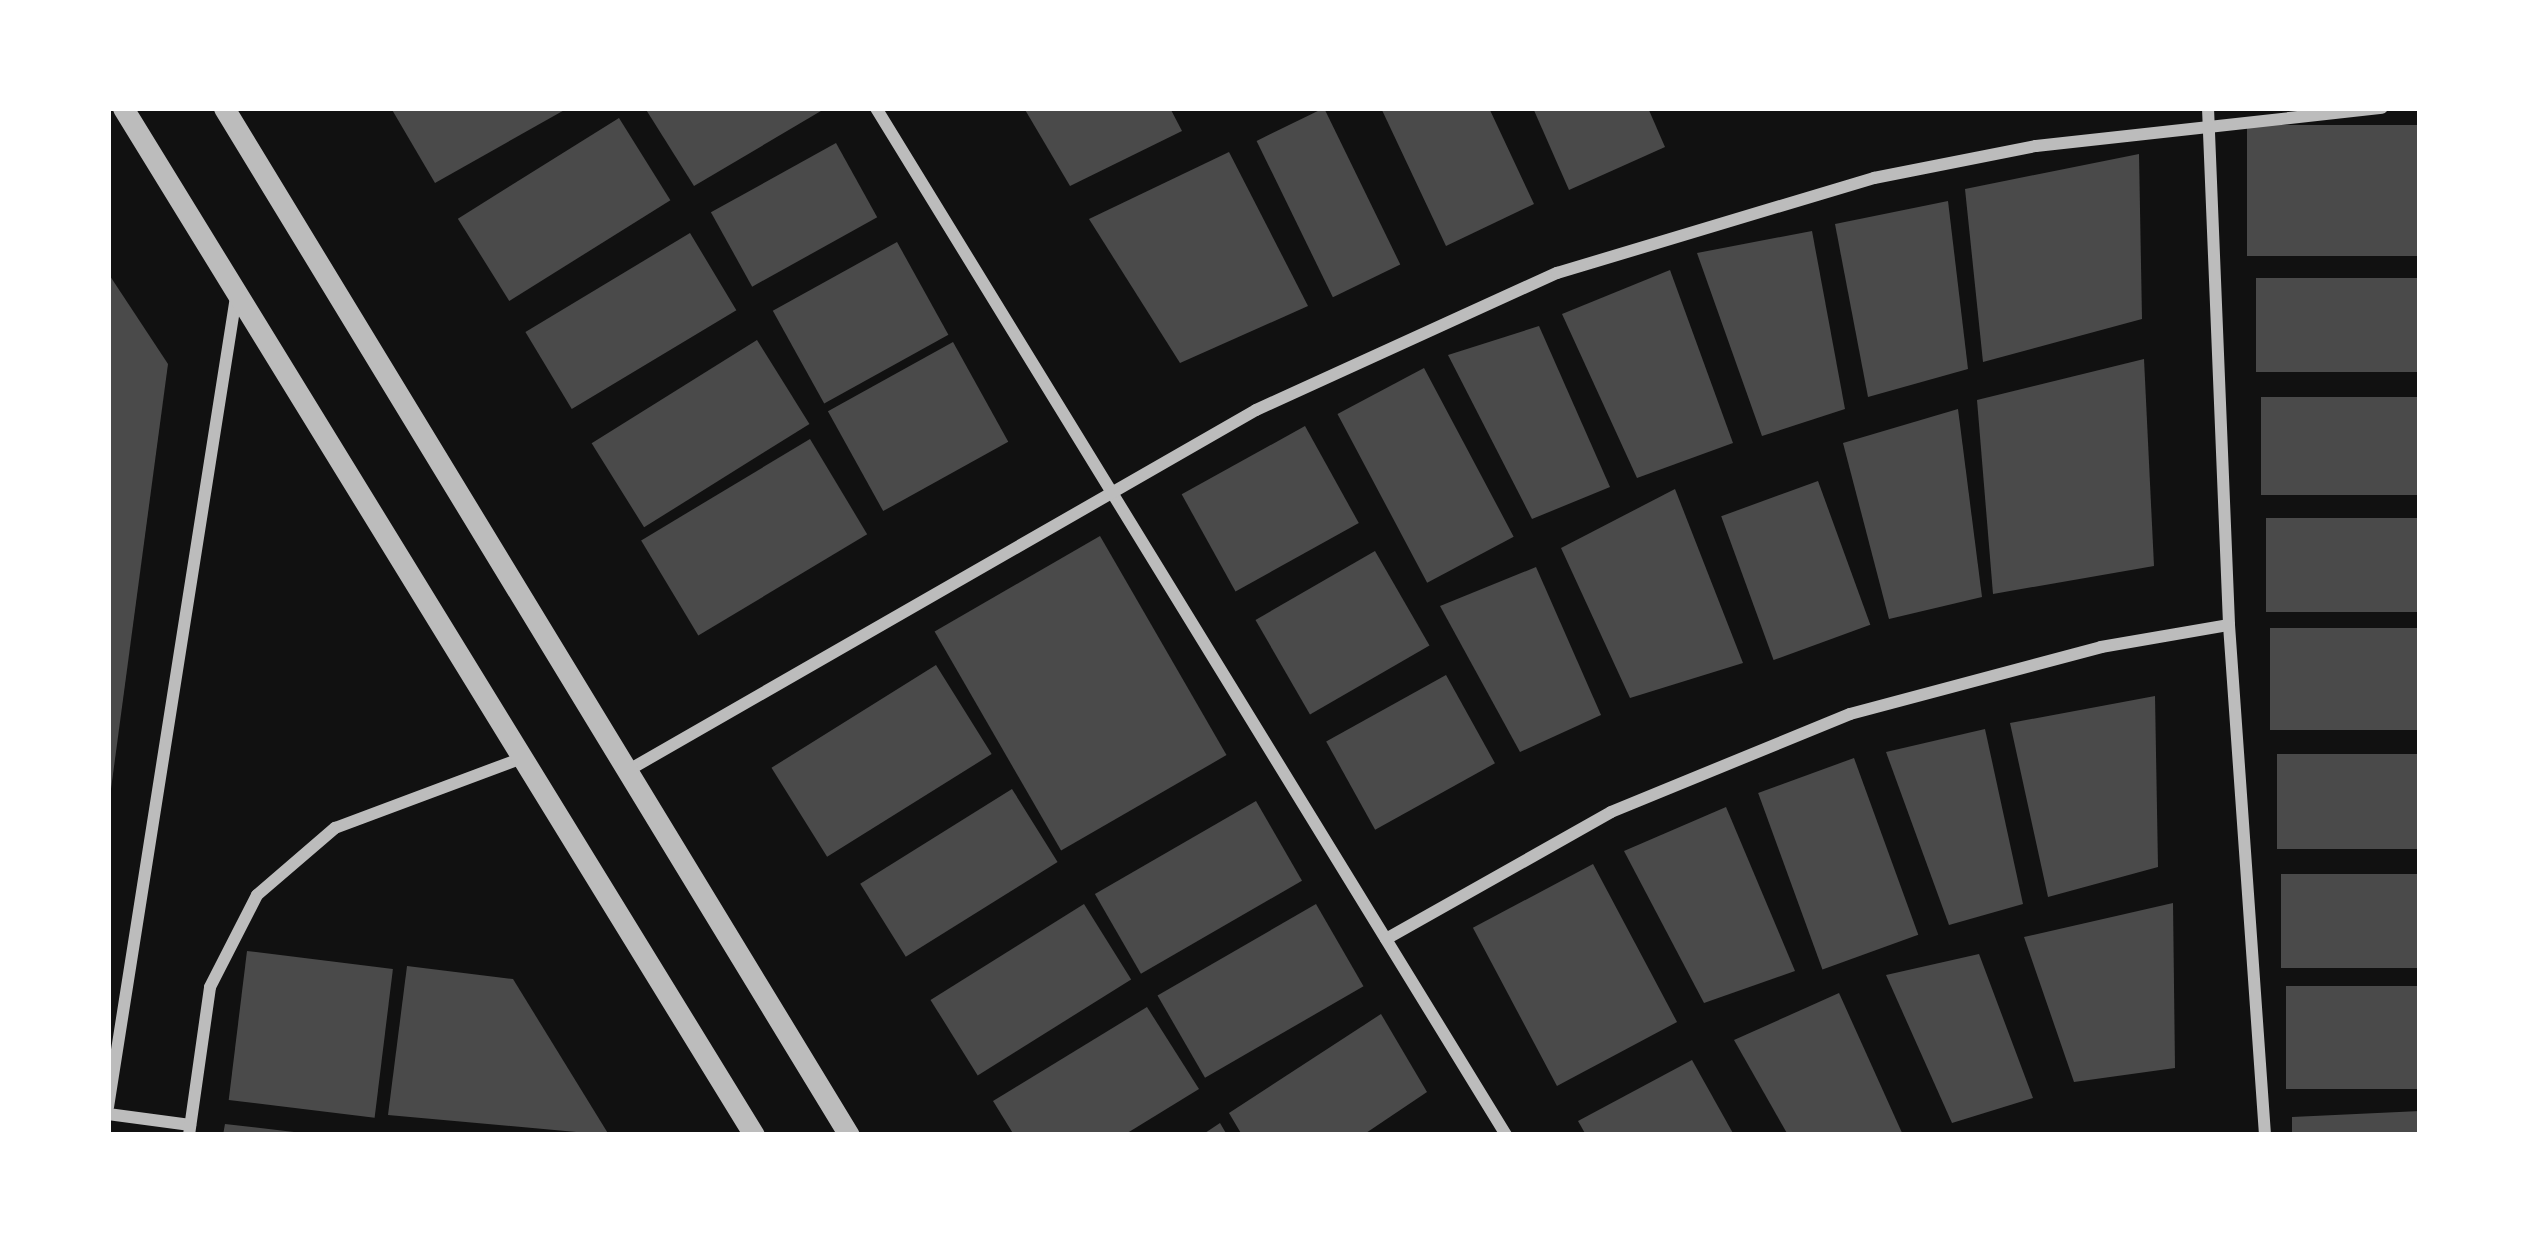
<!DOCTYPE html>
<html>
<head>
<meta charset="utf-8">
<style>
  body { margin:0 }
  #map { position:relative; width:2528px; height:1243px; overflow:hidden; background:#111; font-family:Montserrat,sans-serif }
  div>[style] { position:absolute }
  .building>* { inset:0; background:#4a4a4a; transform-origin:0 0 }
  .minor>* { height:12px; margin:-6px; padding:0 6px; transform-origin:6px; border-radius:6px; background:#bcbcbc }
  .tertiary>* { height:21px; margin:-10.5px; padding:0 10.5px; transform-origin:10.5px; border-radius:10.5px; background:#bcbcbc }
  span { translate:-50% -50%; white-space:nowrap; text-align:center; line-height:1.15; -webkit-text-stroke:12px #fff; paint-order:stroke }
  .frame { position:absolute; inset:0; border:111px solid #fff; pointer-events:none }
</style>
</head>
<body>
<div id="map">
  <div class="building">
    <i style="clip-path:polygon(391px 108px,568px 108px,435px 183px)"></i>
    <i style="clip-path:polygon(645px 108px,826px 108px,694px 186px)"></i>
    <i style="clip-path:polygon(1024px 108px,1170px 108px,1182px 131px,1070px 186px)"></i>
    <i style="left:1324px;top:108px;width:174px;height:75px;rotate:64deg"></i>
    <i style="clip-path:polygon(1381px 108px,1489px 108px,1534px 204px,1446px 246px)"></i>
    <i style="clip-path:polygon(1533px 108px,1648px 108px,1665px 147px,1569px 190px)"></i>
    <i style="left:619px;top:118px;width:97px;height:190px;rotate:58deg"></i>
    <i style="left:2420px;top:125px;width:131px;height:173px;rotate:90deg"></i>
    <i style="left:836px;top:143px;width:85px;height:143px;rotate:61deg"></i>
    <i style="clip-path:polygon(1229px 152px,1308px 306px,1180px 363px,1089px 219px)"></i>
    <i style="clip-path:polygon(2139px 154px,2142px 319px,1983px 362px,1965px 189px)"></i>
    <i style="clip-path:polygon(1948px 201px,1968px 369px,1868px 397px,1835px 224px)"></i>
    <i style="clip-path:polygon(1812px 231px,1845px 409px,1762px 436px,1697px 253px)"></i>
    <i style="left:690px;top:233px;width:90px;height:192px;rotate:59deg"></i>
    <i style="left:897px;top:242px;width:106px;height:142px;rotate:61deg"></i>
    <i style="clip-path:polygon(1670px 270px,1733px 443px,1637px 478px,1562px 314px)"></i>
    <i style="clip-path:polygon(108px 273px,168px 364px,111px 789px,108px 789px)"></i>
    <i style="left:2420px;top:278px;width:94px;height:164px;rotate:90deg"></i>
    <i style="clip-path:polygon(1539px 326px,1610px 487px,1532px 519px,1448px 355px)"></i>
    <i style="left:757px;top:340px;width:99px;height:195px;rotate:58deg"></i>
    <i style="left:953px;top:342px;width:114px;height:143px;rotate:61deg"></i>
    <i style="clip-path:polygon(2144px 359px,2154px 566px,1993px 594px,1977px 400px)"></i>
    <i style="left:1424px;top:368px;width:191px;height:98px;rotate:62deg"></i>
    <i style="left:2420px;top:397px;width:98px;height:159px;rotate:90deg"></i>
    <i style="clip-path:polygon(1958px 409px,1982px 597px,1889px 619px,1843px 443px)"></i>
    <i style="left:1305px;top:426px;width:111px;height:141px;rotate:61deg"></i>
    <i style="left:810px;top:439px;width:111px;height:197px;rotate:59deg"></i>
    <i style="left:1818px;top:481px;width:153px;height:103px;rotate:70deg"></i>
    <i style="clip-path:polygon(1675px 489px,1743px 663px,1630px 698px,1561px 548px)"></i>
    <i style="left:2266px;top:518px;width:154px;height:94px"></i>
    <i style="left:1100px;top:536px;width:253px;height:191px;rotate:60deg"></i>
    <i style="left:1375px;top:551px;width:109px;height:138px;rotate:60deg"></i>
    <i style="clip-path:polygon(1536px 567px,1601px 715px,1520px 752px,1440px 606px)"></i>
    <i style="left:2420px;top:628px;width:102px;height:150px;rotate:90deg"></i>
    <i style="left:936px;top:665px;width:105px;height:194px;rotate:58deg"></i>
    <i style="left:1446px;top:675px;width:101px;height:137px;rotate:61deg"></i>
    <i style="clip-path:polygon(2155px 696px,2158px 867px,2048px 897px,2010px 723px)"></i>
    <i style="clip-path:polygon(1985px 729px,2023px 904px,1949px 925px,1886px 752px)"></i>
    <i style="left:2420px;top:754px;width:95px;height:143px;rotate:90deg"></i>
    <i style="left:1854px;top:758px;width:188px;height:102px;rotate:70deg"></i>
    <i style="left:1012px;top:789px;width:86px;height:179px;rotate:58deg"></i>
    <i style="left:1256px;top:801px;width:92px;height:186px;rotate:60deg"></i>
    <i style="clip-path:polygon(1726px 807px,1795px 971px,1704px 1003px,1624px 851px)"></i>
    <i style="left:1593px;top:864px;width:179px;height:136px;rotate:62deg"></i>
    <i style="left:2420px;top:874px;width:94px;height:139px;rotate:90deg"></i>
    <i style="clip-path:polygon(2173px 903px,2175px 1068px,2074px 1082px,2024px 937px)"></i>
    <i style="left:1084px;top:904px;width:89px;height:181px;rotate:58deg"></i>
    <i style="left:1316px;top:904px;width:95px;height:183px;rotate:60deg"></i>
    <i style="left:247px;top:951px;width:147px;height:150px;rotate:7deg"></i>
    <i style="clip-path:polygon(1979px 954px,2033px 1098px,1952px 1123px,1886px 975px)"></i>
    <i style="clip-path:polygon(407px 966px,513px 979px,609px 1135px,388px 1115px)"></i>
    <i style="left:2286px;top:986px;width:134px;height:103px"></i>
    <i style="clip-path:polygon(1839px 993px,1903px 1135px,1788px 1135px,1734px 1040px)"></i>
    <i style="clip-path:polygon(1147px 1007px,1199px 1089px,1124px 1135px,1014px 1135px,993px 1101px)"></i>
    <i style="clip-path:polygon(1381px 1014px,1427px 1092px,1363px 1135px,1242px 1135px,1229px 1113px)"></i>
    <i style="clip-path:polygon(1692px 1060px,1734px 1135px,1586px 1135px,1578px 1121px)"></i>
    <i style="clip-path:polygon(2420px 1111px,2420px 1135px,2292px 1135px,2292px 1117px)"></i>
    <i style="clip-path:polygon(1220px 1123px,1227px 1135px,1202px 1135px)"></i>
    <i style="clip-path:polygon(225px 1124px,294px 1132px,294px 1135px,223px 1135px)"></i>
  </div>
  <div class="minor">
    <i style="left:876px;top:108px;width:1205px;rotate:58.47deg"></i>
    <i style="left:2208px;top:108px;width:517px;rotate:87.67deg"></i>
    <i style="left:2229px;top:625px;width:511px;rotate:85.96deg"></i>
    <i style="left:627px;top:771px;width:725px;rotate:-29.85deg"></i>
    <i style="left:1256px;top:410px;width:331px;rotate:-24.5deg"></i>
    <i style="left:1557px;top:273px;width:331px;rotate:-16.7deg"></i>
    <i style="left:1874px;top:178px;width:165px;rotate:-11.2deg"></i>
    <i style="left:2036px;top:146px;width:348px;rotate:-6.3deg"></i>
    <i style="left:1386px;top:939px;width:258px;rotate:-29.4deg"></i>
    <i style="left:1611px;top:812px;width:258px;rotate:-22.3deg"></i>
    <i style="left:1850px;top:714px;width:260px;rotate:-14.9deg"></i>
    <i style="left:2101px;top:647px;width:130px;rotate:-9.8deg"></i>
    <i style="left:108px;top:1107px;width:820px;rotate:-81.02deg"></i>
    <i style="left:108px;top:1114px;width:83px;rotate:7.6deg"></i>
    <i style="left:189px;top:1135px;width:149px;rotate:-81.9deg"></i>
    <i style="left:210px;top:987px;width:103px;rotate:-62.9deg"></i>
    <i style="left:257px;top:895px;width:103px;rotate:-40.7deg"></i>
    <i style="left:335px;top:828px;width:200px;rotate:-20.5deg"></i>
  </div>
  <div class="tertiary">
    <i style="left:123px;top:108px;width:1205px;rotate:58.43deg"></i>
    <i style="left:224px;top:108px;width:1202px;rotate:58.68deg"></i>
  </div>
  <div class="frame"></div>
</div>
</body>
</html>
